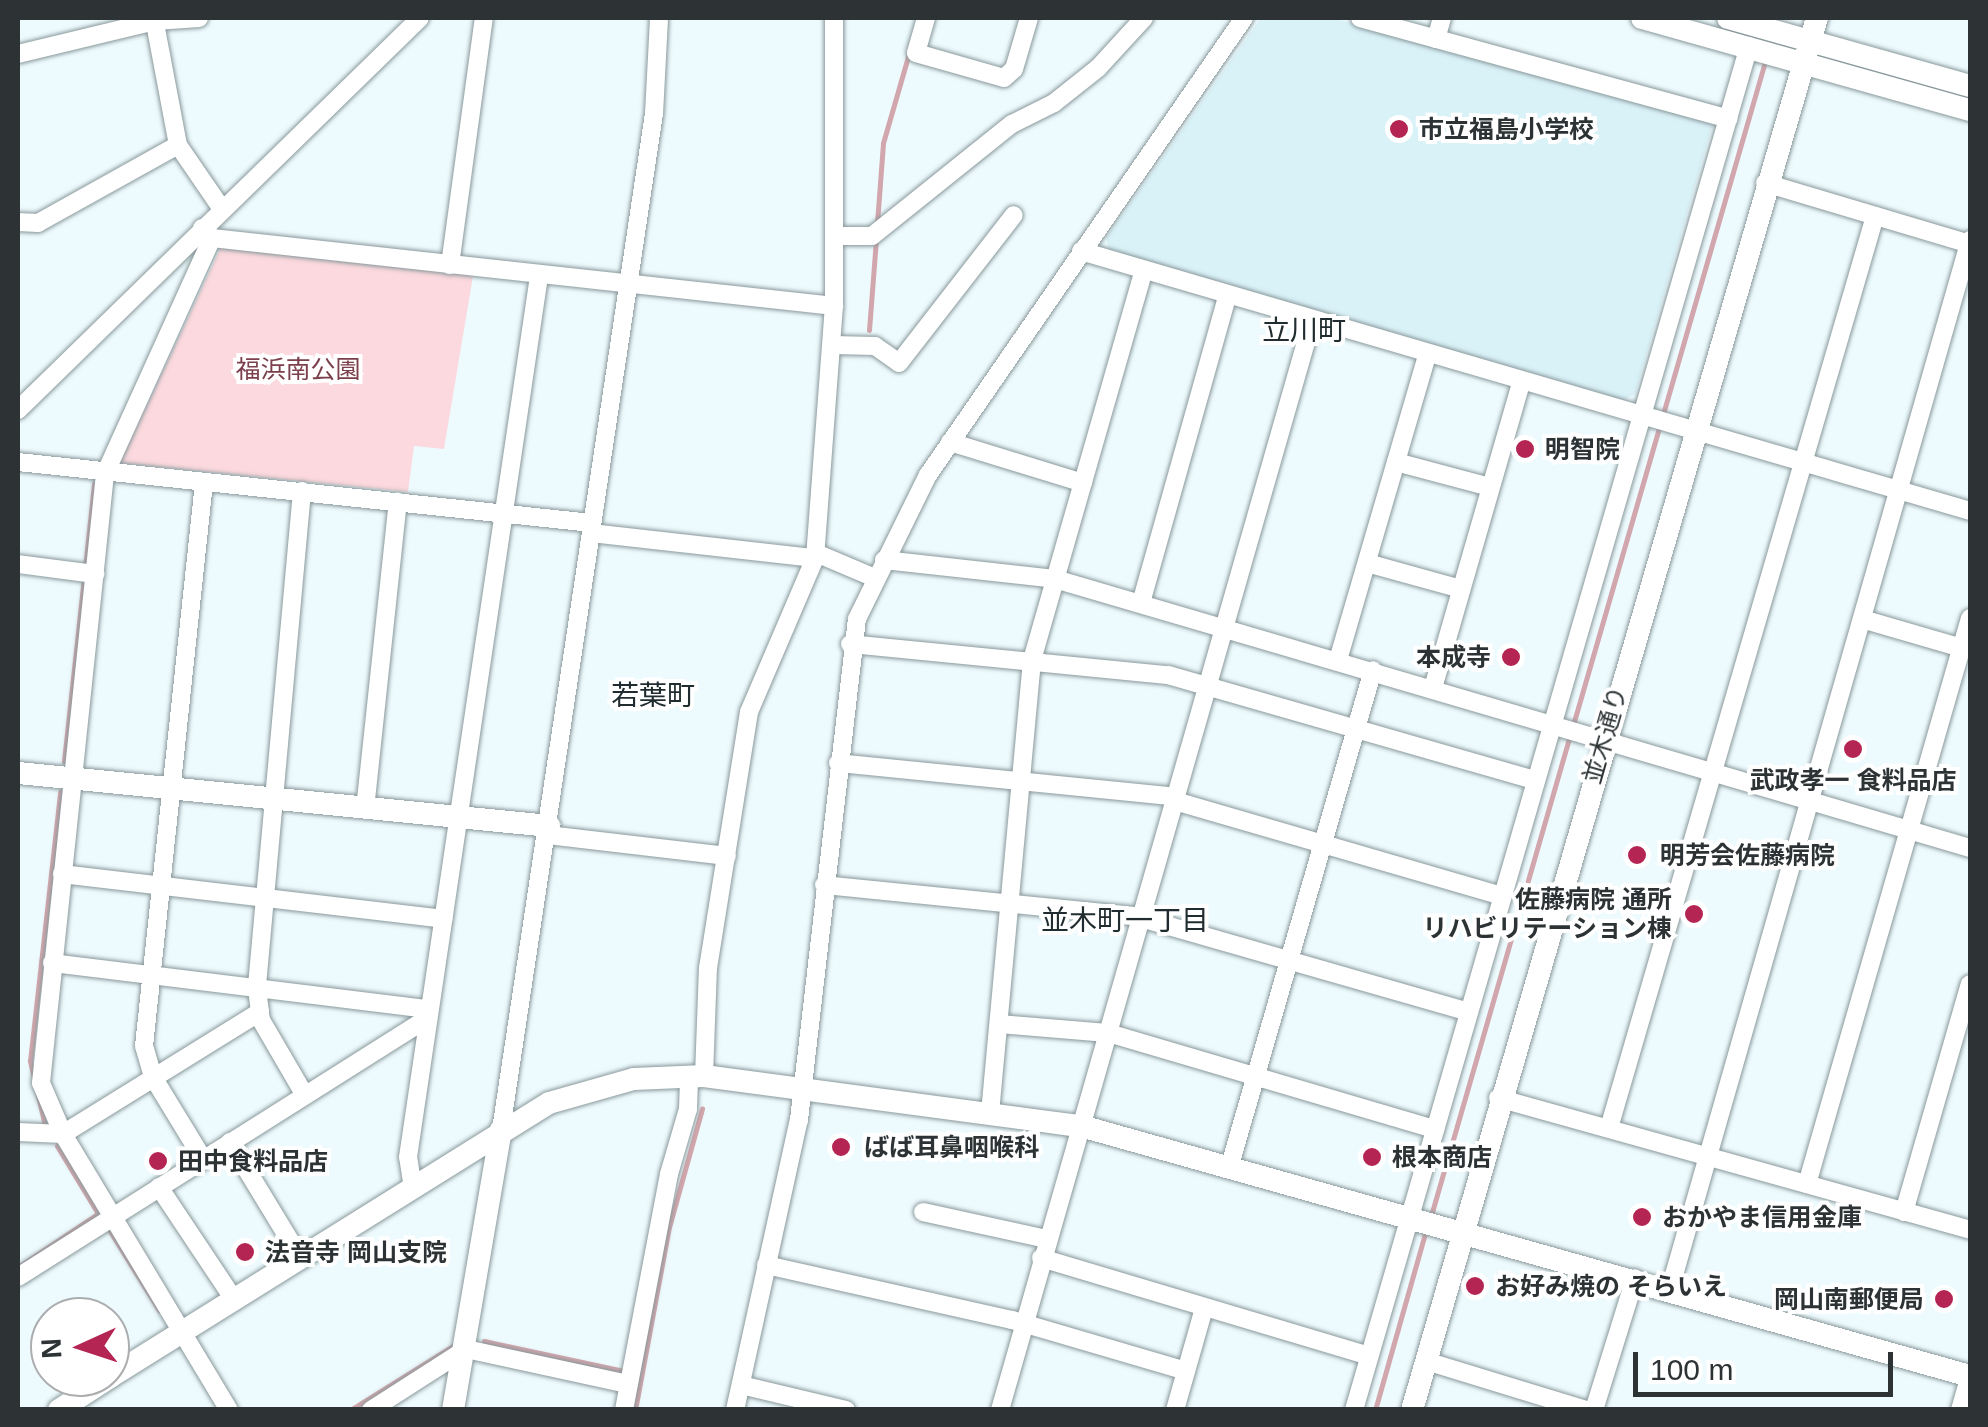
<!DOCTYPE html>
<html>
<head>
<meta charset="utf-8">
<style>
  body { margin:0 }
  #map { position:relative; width:1988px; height:1427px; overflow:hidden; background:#eefbfe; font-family:Helvetica,"Noto Sans JP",sans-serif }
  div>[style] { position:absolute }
  .built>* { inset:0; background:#d9f2f8 }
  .green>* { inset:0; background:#fbd9de }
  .stream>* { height:5px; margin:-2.5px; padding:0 2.5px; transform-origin:2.5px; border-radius:2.5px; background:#d1a6ac }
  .roads { filter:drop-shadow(0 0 2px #89989b) drop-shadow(0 0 2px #89989b) }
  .minor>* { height:18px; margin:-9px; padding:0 9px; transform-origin:9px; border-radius:9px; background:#fff }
  .tertiary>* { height:22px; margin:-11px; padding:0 11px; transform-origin:11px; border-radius:11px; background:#fff }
  .dots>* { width:28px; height:28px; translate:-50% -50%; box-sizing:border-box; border:5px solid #fff; border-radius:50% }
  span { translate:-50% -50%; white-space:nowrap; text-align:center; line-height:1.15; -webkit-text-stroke:8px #fff; paint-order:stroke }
  .poi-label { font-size:25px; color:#2d3335; font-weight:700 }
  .left { translate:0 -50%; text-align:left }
  .right { translate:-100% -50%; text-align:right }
  .park-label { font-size:25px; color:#7b404c }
  .street-label { font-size:25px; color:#2d3335 }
  .neighbourhood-label { font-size:28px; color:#202c2f }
  .frame { position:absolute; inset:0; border:20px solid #2d3335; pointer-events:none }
  .north { position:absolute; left:30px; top:1297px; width:100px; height:100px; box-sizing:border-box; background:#fff; border:2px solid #abadae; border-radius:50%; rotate:267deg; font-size:28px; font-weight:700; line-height:40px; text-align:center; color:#2d3335 }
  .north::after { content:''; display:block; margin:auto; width:35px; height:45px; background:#b52554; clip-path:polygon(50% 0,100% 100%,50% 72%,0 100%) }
  .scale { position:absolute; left:1633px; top:1352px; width:260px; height:45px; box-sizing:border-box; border:5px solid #2d3335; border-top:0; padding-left:12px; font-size:30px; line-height:35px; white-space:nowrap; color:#2d3335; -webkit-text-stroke:8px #fff; paint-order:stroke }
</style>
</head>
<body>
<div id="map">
  <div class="built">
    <i style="clip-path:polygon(1261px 18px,1333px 18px,1713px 123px,1635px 394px,1623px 400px,1109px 250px,1106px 238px)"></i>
  </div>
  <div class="green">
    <i style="clip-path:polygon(221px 247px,473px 276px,444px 449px,414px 446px,408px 492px,120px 463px)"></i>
  </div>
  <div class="stream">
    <i style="left:877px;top:223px;width:80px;rotate:-85.7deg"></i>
    <i style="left:883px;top:143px;width:94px;rotate:-73.9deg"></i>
    <i style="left:869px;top:330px;width:91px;rotate:-85.6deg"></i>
    <i style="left:1573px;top:725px;width:694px;rotate:-73.86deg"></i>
    <i style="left:64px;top:761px;width:279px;rotate:-83.8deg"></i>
    <i style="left:45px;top:1126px;width:67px;rotate:-103deg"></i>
    <i style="left:30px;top:1061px;width:271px;rotate:-83.6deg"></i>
    <i style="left:57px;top:1146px;width:81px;rotate:58.7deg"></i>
    <i style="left:1430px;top:1219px;width:504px;rotate:-73.87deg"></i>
    <i style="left:108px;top:1228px;width:97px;rotate:58.1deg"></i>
    <i style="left:18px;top:1267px;width:97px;rotate:-33.7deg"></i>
    <i style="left:484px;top:1341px;width:143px;rotate:12.1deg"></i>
    <i style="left:350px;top:1410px;width:125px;rotate:-31.9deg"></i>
    <i style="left:635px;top:1410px;width:186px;rotate:-79.5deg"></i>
    <i style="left:669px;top:1227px;width:123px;rotate:-74.4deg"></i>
    <i style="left:1375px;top:1410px;width:187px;rotate:-74.2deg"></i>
  </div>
  <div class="roads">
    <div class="minor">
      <i style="left:154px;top:18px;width:129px;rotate:79.3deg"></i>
      <i style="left:178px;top:145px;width:78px;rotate:55.5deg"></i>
      <i style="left:926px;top:18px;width:36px;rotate:106deg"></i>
      <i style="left:916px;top:53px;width:91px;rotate:15.9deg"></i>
      <i style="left:1004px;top:78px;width:13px;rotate:-42deg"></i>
      <i style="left:1014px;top:69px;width:53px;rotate:-73.6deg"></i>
      <i style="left:1360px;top:18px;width:382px;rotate:15.3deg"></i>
      <i style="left:1436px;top:39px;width:22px;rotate:-74deg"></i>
      <i style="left:18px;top:54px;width:141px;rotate:-13.5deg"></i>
      <i style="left:155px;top:21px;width:44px;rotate:-3.9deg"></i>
      <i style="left:1765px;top:183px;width:213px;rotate:16.6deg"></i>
      <i style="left:18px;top:222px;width:20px;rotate:3deg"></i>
      <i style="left:38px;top:223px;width:160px;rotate:-29.1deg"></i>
      <i style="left:202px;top:228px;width:14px;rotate:45deg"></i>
      <i style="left:212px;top:238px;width:626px;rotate:6.24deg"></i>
      <i style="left:837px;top:236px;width:35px"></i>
      <i style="left:872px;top:236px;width:179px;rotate:-38.7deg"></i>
      <i style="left:1012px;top:124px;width:47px;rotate:-26.6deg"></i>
      <i style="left:1054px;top:103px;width:56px;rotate:-38.5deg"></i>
      <i style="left:1098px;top:68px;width:68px;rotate:-47.4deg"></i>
      <i style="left:212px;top:238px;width:259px;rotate:114.4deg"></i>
      <i style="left:105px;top:474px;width:612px;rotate:96deg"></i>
      <i style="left:41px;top:1083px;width:56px;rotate:66.7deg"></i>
      <i style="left:63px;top:1134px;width:322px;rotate:59deg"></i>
      <i style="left:1081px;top:251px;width:926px;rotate:16.3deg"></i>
      <i style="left:450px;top:265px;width:249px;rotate:-82.2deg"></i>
      <i style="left:832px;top:345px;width:43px;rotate:1.3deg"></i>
      <i style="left:875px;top:346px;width:29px;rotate:35deg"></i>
      <i style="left:899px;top:363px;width:187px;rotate:-52.2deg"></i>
      <i style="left:18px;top:410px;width:561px;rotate:-44.28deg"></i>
      <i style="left:950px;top:442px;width:139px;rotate:17.1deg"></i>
      <i style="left:18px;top:462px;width:577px;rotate:6.07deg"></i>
      <i style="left:1396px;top:462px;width:97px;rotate:14.9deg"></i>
      <i style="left:302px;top:491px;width:499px;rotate:95.2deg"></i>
      <i style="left:257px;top:988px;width:32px;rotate:83deg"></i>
      <i style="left:261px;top:1020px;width:86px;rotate:59.8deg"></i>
      <i style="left:591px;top:533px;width:225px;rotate:6.4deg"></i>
      <i style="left:816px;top:553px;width:64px;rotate:23deg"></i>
      <i style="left:884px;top:560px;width:172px;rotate:6.3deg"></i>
      <i style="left:1055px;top:579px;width:954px;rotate:16.38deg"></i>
      <i style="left:1367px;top:563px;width:98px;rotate:15.5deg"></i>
      <i style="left:18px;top:564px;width:78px;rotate:7.4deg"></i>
      <i style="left:1141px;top:603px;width:318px;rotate:-74.3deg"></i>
      <i style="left:1862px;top:619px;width:104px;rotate:16.2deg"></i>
      <i style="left:850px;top:644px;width:320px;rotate:5.6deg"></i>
      <i style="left:1168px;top:675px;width:382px;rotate:16deg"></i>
      <i style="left:1338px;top:660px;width:318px;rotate:-73.7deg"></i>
      <i style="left:1433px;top:688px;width:317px;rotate:-73.9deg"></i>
      <i style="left:838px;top:763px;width:340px;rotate:5.7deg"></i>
      <i style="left:1175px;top:801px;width:341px;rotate:16.2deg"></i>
      <i style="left:365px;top:809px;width:309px;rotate:-83.9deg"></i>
      <i style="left:548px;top:835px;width:180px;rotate:6.7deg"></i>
      <i style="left:62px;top:874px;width:384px;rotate:6.7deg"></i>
      <i style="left:824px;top:885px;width:320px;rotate:5.7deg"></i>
      <i style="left:1141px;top:918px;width:340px;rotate:16deg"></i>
      <i style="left:52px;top:963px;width:380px;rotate:7deg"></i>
      <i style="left:999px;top:1024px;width:109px;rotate:4.7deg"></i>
      <i style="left:1108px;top:1033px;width:341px;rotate:16.4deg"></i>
      <i style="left:704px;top:1076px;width:108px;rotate:-87.9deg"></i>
      <i style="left:708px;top:968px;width:259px;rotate:-80.9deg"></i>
      <i style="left:749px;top:712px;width:168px;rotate:-66.8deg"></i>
      <i style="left:815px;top:558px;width:253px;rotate:-85.7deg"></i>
      <i style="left:834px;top:306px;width:288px;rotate:-90deg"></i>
      <i style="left:1498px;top:1098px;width:490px;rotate:15.6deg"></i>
      <i style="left:990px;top:1113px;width:455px;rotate:-84.7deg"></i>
      <i style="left:1032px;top:660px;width:404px;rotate:-74deg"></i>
      <i style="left:1609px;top:1128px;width:950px;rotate:-73.74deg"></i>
      <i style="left:501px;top:1130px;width:1027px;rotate:-81.44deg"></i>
      <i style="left:654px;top:114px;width:96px;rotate:-87deg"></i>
      <i style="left:18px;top:1132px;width:45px;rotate:2.5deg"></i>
      <i style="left:63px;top:1134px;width:232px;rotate:-31.8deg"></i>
      <i style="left:230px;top:1142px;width:135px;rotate:58.7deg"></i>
      <i style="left:203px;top:1159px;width:96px;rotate:-121.4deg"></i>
      <i style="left:153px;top:1077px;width:32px;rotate:-106deg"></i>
      <i style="left:144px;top:1046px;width:566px;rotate:-83.92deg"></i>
      <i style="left:1230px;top:1165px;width:515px;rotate:-73.89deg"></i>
      <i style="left:1807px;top:1184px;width:589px;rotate:-73.93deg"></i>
      <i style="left:159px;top:1187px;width:133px;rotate:56.3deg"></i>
      <i style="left:413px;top:1188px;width:31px;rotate:-99deg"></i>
      <i style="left:408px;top:1157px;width:891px;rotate:-81.54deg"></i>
      <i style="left:923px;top:1212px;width:127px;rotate:12.3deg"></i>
      <i style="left:1904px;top:1212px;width:237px;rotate:-73.9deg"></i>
      <i style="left:1041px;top:1258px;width:342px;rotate:16.6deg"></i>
      <i style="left:766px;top:1265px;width:252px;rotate:12.6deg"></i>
      <i style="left:1012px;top:1320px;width:181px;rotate:16.3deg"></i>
      <i style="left:18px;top:1277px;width:485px;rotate:-32.3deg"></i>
      <i style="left:1670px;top:1289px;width:1091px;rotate:-74.04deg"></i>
      <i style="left:1426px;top:1361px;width:167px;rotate:17deg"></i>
      <i style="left:741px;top:1385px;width:108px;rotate:13.4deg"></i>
      <i style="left:371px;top:1410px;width:113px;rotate:-32.7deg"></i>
      <i style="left:466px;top:1349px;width:166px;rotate:12.2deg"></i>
      <i style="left:624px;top:1410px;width:240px;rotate:-79.2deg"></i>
      <i style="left:669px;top:1174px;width:68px;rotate:-73.7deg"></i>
      <i style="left:688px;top:1109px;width:33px;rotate:-88deg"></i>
      <i style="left:735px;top:1410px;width:297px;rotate:-77.6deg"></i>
      <i style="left:799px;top:1120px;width:504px;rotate:-83.4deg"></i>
      <i style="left:857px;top:619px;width:161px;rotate:-63.8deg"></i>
      <i style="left:928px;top:475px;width:556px;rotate:-55.34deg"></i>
      <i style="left:1000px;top:1410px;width:1133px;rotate:-74.01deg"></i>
      <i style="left:1175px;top:1410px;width:106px;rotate:-74.1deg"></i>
      <i style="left:1354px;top:1410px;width:1420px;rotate:-73.85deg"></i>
      <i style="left:1594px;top:1410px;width:138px;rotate:-72.7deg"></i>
      <i style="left:1960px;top:1410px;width:35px;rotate:-74deg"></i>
    </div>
    <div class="tertiary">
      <i style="left:1642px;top:18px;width:341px;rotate:15.7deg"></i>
      <i style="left:1728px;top:18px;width:251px;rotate:15.7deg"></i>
      <i style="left:18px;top:773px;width:534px;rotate:5.7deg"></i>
      <i style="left:110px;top:1377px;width:517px;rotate:-31.97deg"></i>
      <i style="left:549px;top:1103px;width:88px;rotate:-15.8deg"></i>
      <i style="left:634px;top:1079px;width:70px;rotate:-2.5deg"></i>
      <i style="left:704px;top:1076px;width:380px;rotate:7.6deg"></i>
      <i style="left:1081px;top:1126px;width:923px;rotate:15.71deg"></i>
      <i style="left:59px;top:1410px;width:61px;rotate:-32.9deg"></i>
      <i style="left:453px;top:1410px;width:284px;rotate:-80.3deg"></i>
      <i style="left:1412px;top:1410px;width:1450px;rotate:-73.78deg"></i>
    </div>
  </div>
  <div class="dots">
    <i style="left:1399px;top:129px;background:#b52554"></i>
    <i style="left:1525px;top:449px;background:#b52554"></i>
    <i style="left:1511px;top:657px;background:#b52554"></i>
    <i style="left:1853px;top:749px;background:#b52554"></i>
    <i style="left:1637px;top:855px;background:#b52554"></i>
    <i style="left:1694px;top:914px;background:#b52554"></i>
    <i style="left:841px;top:1147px;background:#b52554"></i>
    <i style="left:1372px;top:1157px;background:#b52554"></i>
    <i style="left:158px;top:1161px;background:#b52554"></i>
    <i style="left:1642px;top:1217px;background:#b52554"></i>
    <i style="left:245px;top:1252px;background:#b52554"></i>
    <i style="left:1475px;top:1286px;background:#b52554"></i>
    <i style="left:1944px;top:1299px;background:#b52554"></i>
  </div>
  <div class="poi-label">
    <span class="left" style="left:1419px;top:129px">市立福島小学校</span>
    <span class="left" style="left:1545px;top:449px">明智院</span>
    <span class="right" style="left:1491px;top:657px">本成寺</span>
    <span style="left:1853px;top:780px">武政孝一 食料品店</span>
    <span class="left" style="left:1660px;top:855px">明芳会佐藤病院</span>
    <span class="right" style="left:1672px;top:914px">佐藤病院 通所<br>リハビリテーション棟</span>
    <span class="left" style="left:864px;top:1147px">ばば耳鼻咽喉科</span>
    <span class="left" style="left:1392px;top:1157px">根本商店</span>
    <span class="left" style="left:178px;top:1161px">田中食料品店</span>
    <span class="left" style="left:1662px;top:1217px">おかやま信用金庫</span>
    <span class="left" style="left:265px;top:1252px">法音寺 岡山支院</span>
    <span class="left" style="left:1495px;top:1286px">お好み焼の そらいえ</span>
    <span class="right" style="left:1924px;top:1299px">岡山南郵便局</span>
  </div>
  <div class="park-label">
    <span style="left:298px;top:369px">福浜南公園</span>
  </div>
  <div class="street-label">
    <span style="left:1605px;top:735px;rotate:-74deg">並木通り</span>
  </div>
  <div class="neighbourhood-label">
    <span style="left:1304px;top:331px">立川町</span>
    <span style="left:653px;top:696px">若葉町</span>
    <span style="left:1125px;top:921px">並木町一丁目</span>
  </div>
  <div class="frame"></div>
  <div class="north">N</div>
  <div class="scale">100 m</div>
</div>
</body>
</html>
